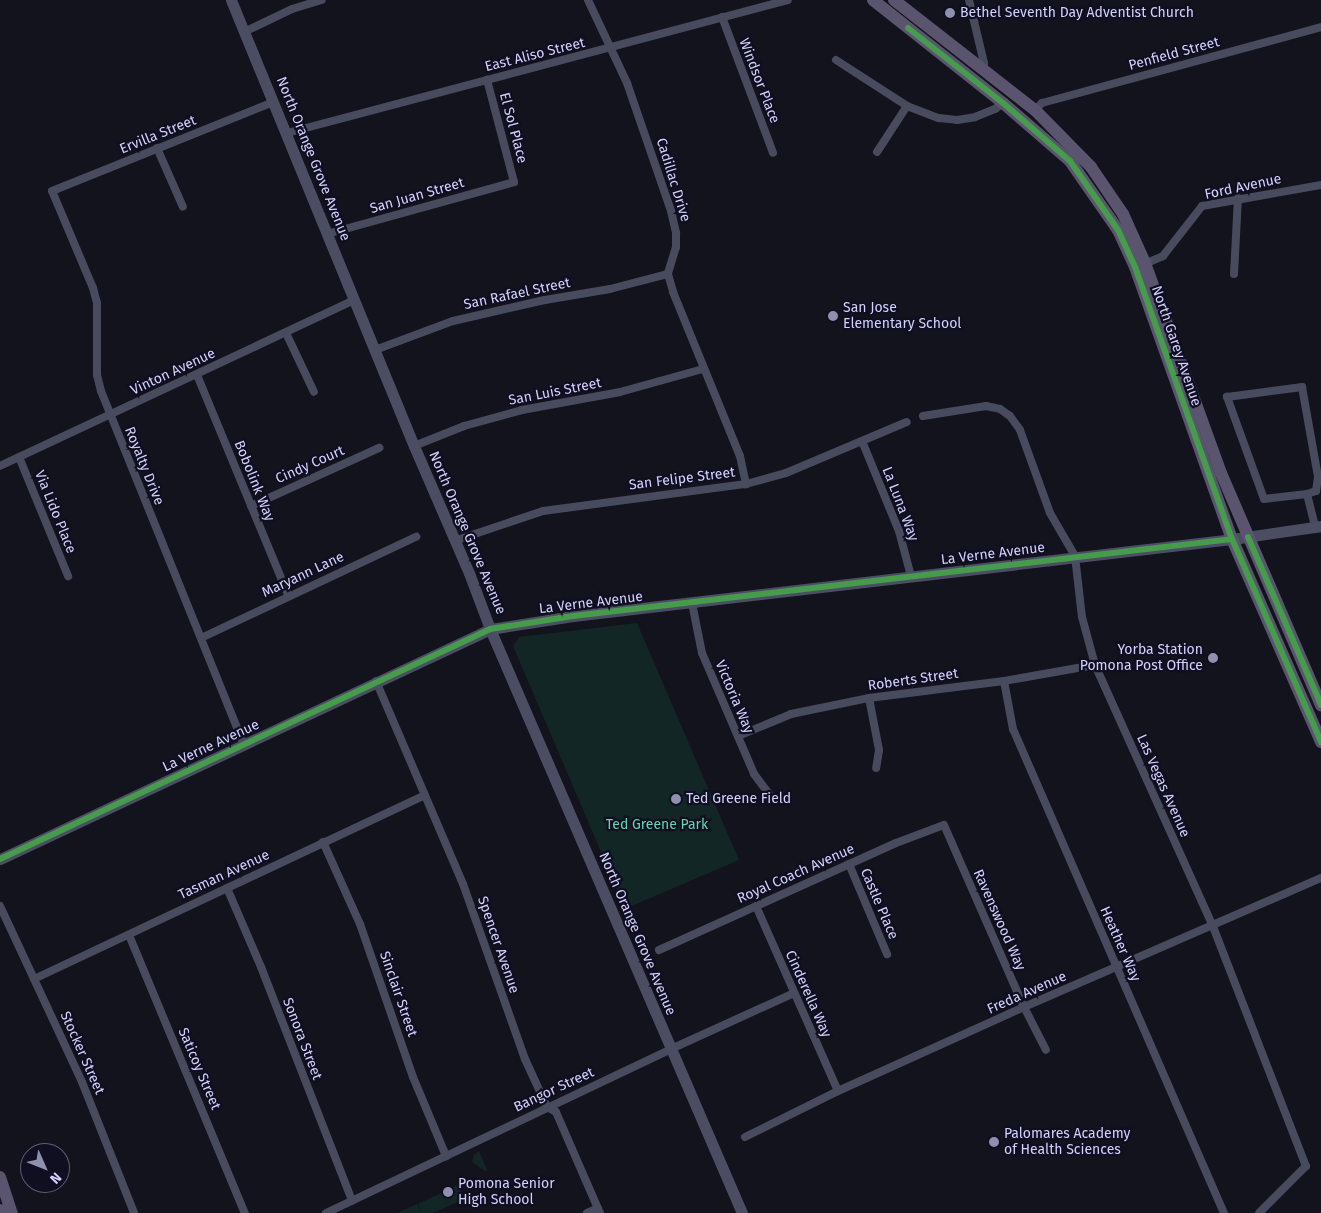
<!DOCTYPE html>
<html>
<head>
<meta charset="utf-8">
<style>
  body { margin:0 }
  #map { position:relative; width:1321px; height:1213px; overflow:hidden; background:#13131d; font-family:"Fira Sans",sans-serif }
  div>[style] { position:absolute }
  .green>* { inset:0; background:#122725 }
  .minor>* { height:8px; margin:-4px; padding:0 4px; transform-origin:4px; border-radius:4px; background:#484a5d }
  .secondary>* { height:11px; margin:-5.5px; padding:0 5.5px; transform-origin:5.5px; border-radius:5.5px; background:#4b4e63 }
  .primary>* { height:12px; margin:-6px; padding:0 6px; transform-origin:6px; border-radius:6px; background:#5a546f }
  .cycleway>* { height:6px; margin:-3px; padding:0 3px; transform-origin:3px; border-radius:3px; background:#469c4c }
  .dots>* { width:14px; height:14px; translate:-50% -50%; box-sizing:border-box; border:2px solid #0f0f21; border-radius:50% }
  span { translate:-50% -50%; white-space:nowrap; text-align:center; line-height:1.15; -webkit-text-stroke:4.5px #0f0f21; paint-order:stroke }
  .poi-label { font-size:14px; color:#d2d2fc }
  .left { translate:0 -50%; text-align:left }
  .right { translate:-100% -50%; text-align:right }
  .street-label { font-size:14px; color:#d2d2fc }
  .park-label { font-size:14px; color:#63d6aa }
  .north { position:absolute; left:20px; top:1143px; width:50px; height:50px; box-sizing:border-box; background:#0f0f21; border:1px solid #5d5d79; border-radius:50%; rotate:134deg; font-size:14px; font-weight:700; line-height:20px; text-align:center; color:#d2d2fc }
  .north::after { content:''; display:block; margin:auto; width:18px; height:22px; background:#8f8fae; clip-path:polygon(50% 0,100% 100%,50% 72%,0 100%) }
</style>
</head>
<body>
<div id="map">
  <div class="green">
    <i style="clip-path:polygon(637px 623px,739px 860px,627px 908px,622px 901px,513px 646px,519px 637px)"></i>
    <i style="clip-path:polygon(479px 1151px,487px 1170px,485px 1171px,472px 1162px,474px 1155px)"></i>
    <i style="clip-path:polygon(458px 1185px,464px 1199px,433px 1213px,397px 1213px,417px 1204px,421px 1212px,418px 1204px)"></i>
  </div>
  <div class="minor">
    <i style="left:588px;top:0;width:92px;rotate:64.8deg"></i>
    <i style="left:627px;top:83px;width:135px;rotate:71deg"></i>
    <i style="left:671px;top:211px;width:23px;rotate:77deg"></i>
    <i style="left:676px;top:233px;width:14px;rotate:90deg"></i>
    <i style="left:676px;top:247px;width:28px;rotate:107deg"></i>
    <i style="left:668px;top:274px;width:19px;rotate:74deg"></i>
    <i style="left:673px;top:292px;width:177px;rotate:67.8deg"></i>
    <i style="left:740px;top:456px;width:29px;rotate:78deg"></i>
    <i style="left:969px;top:0;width:65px;rotate:76.6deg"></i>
    <i style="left:984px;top:63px;width:5px;rotate:127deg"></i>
    <i style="left:722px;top:17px;width:145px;rotate:69.4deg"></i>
    <i style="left:244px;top:32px;width:53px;rotate:-25.6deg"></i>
    <i style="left:292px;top:9px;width:31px;rotate:-17deg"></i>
    <i style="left:836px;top:60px;width:85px;rotate:32.9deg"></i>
    <i style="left:907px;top:106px;width:34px;rotate:21deg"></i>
    <i style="left:939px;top:118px;width:18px;rotate:6deg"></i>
    <i style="left:957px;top:120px;width:18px;rotate:-9deg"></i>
    <i style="left:975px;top:117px;width:22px;rotate:-22deg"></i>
    <i style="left:995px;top:109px;width:10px;rotate:-37deg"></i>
    <i style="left:1035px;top:110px;width:10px;rotate:-45deg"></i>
    <i style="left:1042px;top:103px;width:289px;rotate:-15.2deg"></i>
    <i style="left:287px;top:133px;width:518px;rotate:-14.87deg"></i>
    <i style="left:157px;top:148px;width:64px;rotate:66.2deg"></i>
    <i style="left:877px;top:152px;width:55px;rotate:-56.9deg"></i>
    <i style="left:327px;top:234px;width:194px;rotate:-15.5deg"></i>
    <i style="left:514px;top:182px;width:106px;rotate:-104.8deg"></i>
    <i style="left:1142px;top:265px;width:23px;rotate:-23deg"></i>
    <i style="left:1163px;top:256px;width:63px;rotate:-52deg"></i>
    <i style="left:1202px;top:206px;width:121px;rotate:-10deg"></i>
    <i style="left:1234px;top:274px;width:76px;rotate:-87deg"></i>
    <i style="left:286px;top:333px;width:65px;rotate:64.6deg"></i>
    <i style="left:375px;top:350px;width:83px;rotate:-20.4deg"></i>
    <i style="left:453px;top:321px;width:94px;rotate:-12.9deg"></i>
    <i style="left:545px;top:300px;width:66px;rotate:-9.6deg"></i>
    <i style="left:610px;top:289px;width:60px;rotate:-14.5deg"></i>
    <i style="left:197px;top:375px;width:238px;rotate:67.5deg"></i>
    <i style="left:923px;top:416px;width:64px;rotate:-9deg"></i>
    <i style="left:986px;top:406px;width:14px;rotate:12deg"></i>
    <i style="left:1000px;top:409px;width:12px;rotate:35deg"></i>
    <i style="left:1010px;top:416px;width:17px;rotate:54deg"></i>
    <i style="left:1020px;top:430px;width:88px;rotate:70.1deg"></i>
    <i style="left:1050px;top:513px;width:50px;rotate:59.8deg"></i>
    <i style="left:1075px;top:556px;width:61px;rotate:83.5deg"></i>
    <i style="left:1082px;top:617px;width:50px;rotate:74.8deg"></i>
    <i style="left:1095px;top:665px;width:284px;rotate:65.7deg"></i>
    <i style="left:1212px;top:924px;width:260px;rotate:68.8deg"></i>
    <i style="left:1306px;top:1166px;width:66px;rotate:135deg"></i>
    <i style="left:862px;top:441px;width:97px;rotate:67.7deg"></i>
    <i style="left:899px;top:531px;width:47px;rotate:75.1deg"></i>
    <i style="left:414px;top:446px;width:54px;rotate:-21.8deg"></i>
    <i style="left:464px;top:426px;width:60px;rotate:-15.4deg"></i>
    <i style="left:522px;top:410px;width:100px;rotate:-10.4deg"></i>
    <i style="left:620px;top:392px;width:86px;rotate:-15.5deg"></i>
    <i style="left:19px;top:457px;width:129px;rotate:67.6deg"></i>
    <i style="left:0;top:466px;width:392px;rotate:-25.1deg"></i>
    <i style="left:1307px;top:494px;width:43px;rotate:173.4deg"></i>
    <i style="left:1264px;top:499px;width:109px;rotate:-109.9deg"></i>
    <i style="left:1227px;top:397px;width:76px;rotate:-7.6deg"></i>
    <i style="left:1302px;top:387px;width:91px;rotate:79.9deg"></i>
    <i style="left:1318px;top:477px;width:14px;rotate:98deg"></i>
    <i style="left:1316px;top:491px;width:9px;rotate:162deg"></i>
    <i style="left:1307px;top:494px;width:34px;rotate:76deg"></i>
    <i style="left:251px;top:506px;width:141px;rotate:-24.4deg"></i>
    <i style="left:454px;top:541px;width:94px;rotate:-18.6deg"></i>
    <i style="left:543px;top:511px;width:205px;rotate:-7.6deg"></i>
    <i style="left:746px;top:484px;width:41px;rotate:-15.4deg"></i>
    <i style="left:786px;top:473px;width:131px;rotate:-22.9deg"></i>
    <i style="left:692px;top:603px;width:51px;rotate:78.7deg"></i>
    <i style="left:702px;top:653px;width:132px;rotate:66.7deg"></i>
    <i style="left:754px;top:774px;width:25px;rotate:53deg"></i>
    <i style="left:201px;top:638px;width:238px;rotate:-25.2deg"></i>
    <i style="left:376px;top:681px;width:221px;rotate:66.8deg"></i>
    <i style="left:463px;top:884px;width:186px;rotate:70.5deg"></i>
    <i style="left:525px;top:1059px;width:53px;rotate:65.4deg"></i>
    <i style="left:547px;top:1107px;width:10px;rotate:29deg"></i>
    <i style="left:556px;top:1112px;width:110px;rotate:66.5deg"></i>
    <i style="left:1004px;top:681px;width:49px;rotate:79.4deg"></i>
    <i style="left:1013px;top:729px;width:528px;rotate:66.45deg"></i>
    <i style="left:869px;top:698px;width:53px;rotate:79.1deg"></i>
    <i style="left:879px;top:750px;width:18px;rotate:99deg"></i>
    <i style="left:738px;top:736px;width:57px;rotate:-22.5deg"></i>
    <i style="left:791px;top:714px;width:80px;rotate:-11.6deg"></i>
    <i style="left:869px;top:698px;width:136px;rotate:-7.2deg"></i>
    <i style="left:1004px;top:681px;width:92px;rotate:-10deg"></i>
    <i style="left:244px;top:745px;width:382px;rotate:-112deg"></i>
    <i style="left:101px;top:391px;width:16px;rotate:-104deg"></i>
    <i style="left:97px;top:375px;width:72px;rotate:-90deg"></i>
    <i style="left:97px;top:303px;width:16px;rotate:-105deg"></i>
    <i style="left:93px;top:288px;width:105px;rotate:-112.9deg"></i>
    <i style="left:52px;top:191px;width:238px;rotate:-21.9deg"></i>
    <i style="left:323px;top:842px;width:90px;rotate:65.7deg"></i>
    <i style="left:360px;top:924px;width:162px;rotate:70.9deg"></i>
    <i style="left:413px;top:1077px;width:86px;rotate:67.3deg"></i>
    <i style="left:849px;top:864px;width:98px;rotate:67.1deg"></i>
    <i style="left:227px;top:888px;width:86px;rotate:66.7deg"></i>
    <i style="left:261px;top:967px;width:251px;rotate:68.7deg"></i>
    <i style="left:0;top:906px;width:194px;rotate:65deg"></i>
    <i style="left:82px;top:1082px;width:141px;rotate:68.3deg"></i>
    <i style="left:756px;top:906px;width:202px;rotate:66.1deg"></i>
    <i style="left:129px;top:935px;width:301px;rotate:67.4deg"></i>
    <i style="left:659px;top:950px;width:260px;rotate:-24.3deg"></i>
    <i style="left:896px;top:843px;width:51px;rotate:-20.6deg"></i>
    <i style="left:944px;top:825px;width:199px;rotate:66.3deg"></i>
    <i style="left:1024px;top:1007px;width:48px;rotate:62.9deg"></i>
    <i style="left:34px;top:979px;width:432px;rotate:-25.2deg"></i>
    <i style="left:745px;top:1137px;width:104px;rotate:-26.3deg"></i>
    <i style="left:838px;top:1091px;width:204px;rotate:-24.3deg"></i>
    <i style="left:1024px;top:1007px;width:324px;rotate:-23.5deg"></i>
    <i style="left:326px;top:1213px;width:382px;rotate:-25.4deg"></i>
    <i style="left:671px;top:1049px;width:135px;rotate:-24.5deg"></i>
    <i style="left:587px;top:1213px;width:12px;rotate:-24deg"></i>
  </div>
  <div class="secondary">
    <i style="left:231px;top:0;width:482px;rotate:67.7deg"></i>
    <i style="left:414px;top:446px;width:138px;rotate:66.6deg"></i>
    <i style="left:469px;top:573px;width:60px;rotate:69.4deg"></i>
    <i style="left:490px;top:629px;width:636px;rotate:66.66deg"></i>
    <i style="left:0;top:859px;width:541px;rotate:-25.14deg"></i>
    <i style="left:490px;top:629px;width:84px;rotate:-8.9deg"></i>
    <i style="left:573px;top:616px;width:663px;rotate:-6.66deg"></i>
    <i style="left:1232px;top:539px;width:90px;rotate:-8.3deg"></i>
  </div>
  <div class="primary">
    <i style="left:873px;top:0;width:166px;rotate:38.4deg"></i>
    <i style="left:1003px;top:103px;width:89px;rotate:40.9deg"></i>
    <i style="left:1070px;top:161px;width:84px;rotate:55.2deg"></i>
    <i style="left:1118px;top:230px;width:41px;rotate:65.3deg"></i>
    <i style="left:1135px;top:267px;width:289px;rotate:70.4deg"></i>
    <i style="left:1232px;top:539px;width:222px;rotate:66.3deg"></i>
    <i style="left:894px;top:0;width:179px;rotate:38deg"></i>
    <i style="left:1035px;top:110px;width:80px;rotate:45.5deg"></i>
    <i style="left:1091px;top:167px;width:57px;rotate:55.8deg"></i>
    <i style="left:1123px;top:214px;width:54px;rotate:65.8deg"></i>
    <i style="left:1145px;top:263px;width:223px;rotate:70.1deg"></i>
    <i style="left:1221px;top:473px;width:253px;rotate:66.7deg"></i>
    <i style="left:0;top:1177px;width:38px;rotate:72deg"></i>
    <i style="left:0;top:1210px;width:3px;rotate:72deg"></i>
  </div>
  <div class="cycleway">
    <i style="left:908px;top:28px;width:121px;rotate:38.3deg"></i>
    <i style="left:1003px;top:103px;width:89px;rotate:40.9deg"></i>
    <i style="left:1070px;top:161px;width:84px;rotate:55.2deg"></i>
    <i style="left:1118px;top:230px;width:41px;rotate:65.3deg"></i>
    <i style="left:1135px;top:267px;width:289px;rotate:70.4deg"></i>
    <i style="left:1232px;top:539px;width:222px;rotate:66.3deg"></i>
    <i style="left:1248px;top:537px;width:183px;rotate:66.5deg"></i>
    <i style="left:0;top:859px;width:541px;rotate:-25.14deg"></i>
    <i style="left:490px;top:629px;width:84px;rotate:-8.9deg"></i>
    <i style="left:573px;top:616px;width:663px;rotate:-6.66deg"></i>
  </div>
  <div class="dots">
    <i style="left:950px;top:13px;background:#8f8fae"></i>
    <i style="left:833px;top:316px;background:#8f8fae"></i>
    <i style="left:1213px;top:658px;background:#8f8fae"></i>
    <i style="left:676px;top:799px;background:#8f8fae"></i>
    <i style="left:994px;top:1142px;background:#8f8fae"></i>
    <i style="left:448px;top:1192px;background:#8f8fae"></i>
  </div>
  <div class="poi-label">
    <span class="left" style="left:960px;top:13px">Bethel Seventh Day Adventist Church</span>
    <span class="left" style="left:843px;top:316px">San Jose<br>Elementary School</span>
    <span class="right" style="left:1203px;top:658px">Yorba Station<br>Pomona Post Office</span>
    <span class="left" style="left:686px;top:799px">Ted Greene Field</span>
    <span class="left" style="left:1004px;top:1142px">Palomares Academy<br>of Health Sciences</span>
    <span class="left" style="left:458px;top:1192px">Pomona Senior<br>High School</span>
  </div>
  <div class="street-label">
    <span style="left:1174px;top:54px;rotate:-15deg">Penfield Street</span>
    <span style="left:535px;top:55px;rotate:-14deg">East Aliso Street</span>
    <span style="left:759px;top:81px;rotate:69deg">Windsor Place</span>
    <span style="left:513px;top:128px;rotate:75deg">El Sol Place</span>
    <span style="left:158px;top:135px;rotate:-22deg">Ervilla Street</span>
    <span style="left:313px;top:159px;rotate:68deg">North Orange Grove Avenue</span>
    <span style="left:673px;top:180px;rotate:73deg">Cadillac Drive</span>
    <span style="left:1243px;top:187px;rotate:-12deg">Ford Avenue</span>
    <span style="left:417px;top:196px;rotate:-16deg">San Juan Street</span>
    <span style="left:517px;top:294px;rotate:-12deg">San Rafael Street</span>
    <span style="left:1176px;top:346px;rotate:71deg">North Garey Avenue</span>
    <span style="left:173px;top:372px;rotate:-25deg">Vinton Avenue</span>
    <span style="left:555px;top:392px;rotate:-11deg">San Luis Street</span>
    <span style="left:310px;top:465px;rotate:-24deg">Cindy Court</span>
    <span style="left:144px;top:466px;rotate:68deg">Royalty Drive</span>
    <span style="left:682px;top:479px;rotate:-7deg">San Felipe Street</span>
    <span style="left:254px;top:481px;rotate:68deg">Bobolink Way</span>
    <span style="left:900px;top:504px;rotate:69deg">La Luna Way</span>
    <span style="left:55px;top:512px;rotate:68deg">Via Lido Place</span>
    <span style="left:467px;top:533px;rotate:67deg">North Orange Grove Avenue</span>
    <span style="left:993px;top:554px;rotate:-7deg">La Verne Avenue</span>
    <span style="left:303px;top:575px;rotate:-25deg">Maryann Lane</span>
    <span style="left:591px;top:603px;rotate:-7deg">La Verne Avenue</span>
    <span style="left:913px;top:680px;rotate:-8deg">Roberts Street</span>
    <span style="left:734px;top:697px;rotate:67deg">Victoria Way</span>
    <span style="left:211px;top:746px;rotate:-25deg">La Verne Avenue</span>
    <span style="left:1163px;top:786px;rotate:66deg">Las Vegas Avenue</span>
    <span style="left:796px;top:874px;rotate:-24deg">Royal Coach Avenue</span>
    <span style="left:224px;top:875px;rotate:-25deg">Tasman Avenue</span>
    <span style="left:879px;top:904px;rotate:67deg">Castle Place</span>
    <span style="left:999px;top:920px;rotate:66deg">Ravenswood Way</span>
    <span style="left:637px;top:934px;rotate:67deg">North Orange Grove Avenue</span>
    <span style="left:1120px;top:944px;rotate:66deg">Heather Way</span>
    <span style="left:498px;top:945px;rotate:71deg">Spencer Avenue</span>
    <span style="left:1027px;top:993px;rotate:-24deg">Freda Avenue</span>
    <span style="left:398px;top:994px;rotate:71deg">Sinclair Street</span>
    <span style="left:808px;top:994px;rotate:66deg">Cinderella Way</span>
    <span style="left:302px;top:1039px;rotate:69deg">Sonora Street</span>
    <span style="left:82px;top:1053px;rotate:66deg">Stocker Street</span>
    <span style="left:199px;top:1069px;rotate:67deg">Saticoy Street</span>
    <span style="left:554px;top:1090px;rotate:-25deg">Bangor Street</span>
  </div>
  <div class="park-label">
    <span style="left:657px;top:825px">Ted Greene Park</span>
  </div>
  <div class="north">N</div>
</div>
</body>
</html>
